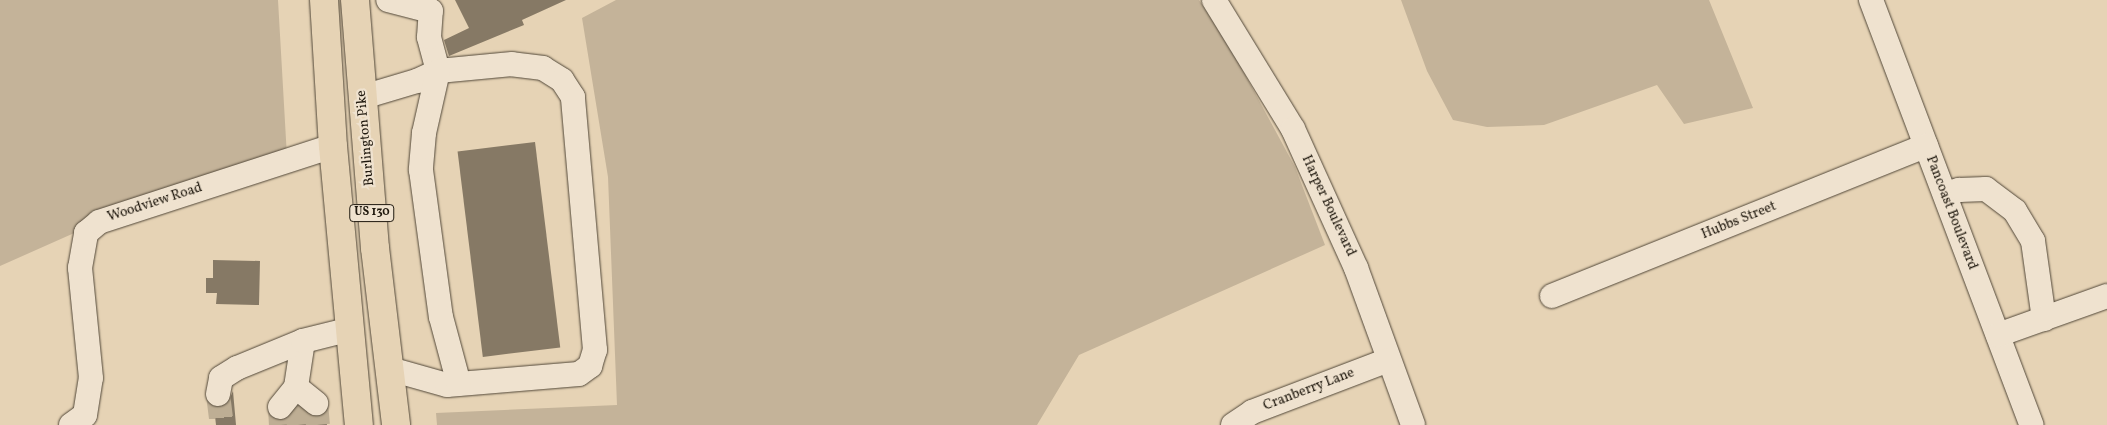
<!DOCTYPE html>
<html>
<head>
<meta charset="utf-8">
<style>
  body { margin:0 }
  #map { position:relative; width:2107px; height:425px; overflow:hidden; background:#e6d3b5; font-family:Vollkorn,serif }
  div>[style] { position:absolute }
  .green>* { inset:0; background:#c4b399 }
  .building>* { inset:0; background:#867965; transform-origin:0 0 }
  .minor-tunnel>* { height:24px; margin-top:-12px; transform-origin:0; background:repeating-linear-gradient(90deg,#beae94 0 24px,transparent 0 36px) }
  .roads { filter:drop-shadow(0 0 1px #514738) drop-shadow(0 0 1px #514738) }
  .minor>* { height:24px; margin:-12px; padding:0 12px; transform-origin:12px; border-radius:12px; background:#efe2cf }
  .highway>* { height:28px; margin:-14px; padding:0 14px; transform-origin:14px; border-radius:14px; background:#e6d3b5 }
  span { translate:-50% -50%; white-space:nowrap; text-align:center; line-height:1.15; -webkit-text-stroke:4.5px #efe2cf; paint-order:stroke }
  .shield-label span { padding:1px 4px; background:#efe2cf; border:1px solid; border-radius:4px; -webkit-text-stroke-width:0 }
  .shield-label { font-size:12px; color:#1f180e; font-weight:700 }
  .street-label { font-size:14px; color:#1f180e }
</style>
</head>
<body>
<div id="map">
  <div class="green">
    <i style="clip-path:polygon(0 0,278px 0,287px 157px,99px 222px,0 266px)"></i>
    <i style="clip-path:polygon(616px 0,1199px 0,1229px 45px,1295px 167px,1325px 245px,1079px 355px,1037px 425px,437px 425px,436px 413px,617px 405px,608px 177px,582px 18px)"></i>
    <i style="clip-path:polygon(1401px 0,1709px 0,1753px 108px,1684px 124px,1657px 85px,1544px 125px,1487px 127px,1453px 120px,1427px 71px)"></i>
  </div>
  <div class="building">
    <i style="clip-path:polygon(455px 0,566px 0,522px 20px,524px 25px,449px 56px,444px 40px,469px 28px)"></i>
    <i style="left:535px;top:142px;width:207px;height:78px;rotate:83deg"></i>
    <i style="clip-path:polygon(213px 260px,260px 261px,259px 305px,216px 304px,217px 293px,206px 293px,206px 278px,213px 278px)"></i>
    <i style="clip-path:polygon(233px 391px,236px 425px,216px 425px,214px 407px,228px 403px)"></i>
    <i style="clip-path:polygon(298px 406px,313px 416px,325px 413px,327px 425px,279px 425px,279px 421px,285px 420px)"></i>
  </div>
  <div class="minor-tunnel">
    <i style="left:218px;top:394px;width:31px;rotate:83deg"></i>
    <i style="left:316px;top:403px;width:22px;rotate:85deg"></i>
    <i style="left:297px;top:404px;width:21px;rotate:85deg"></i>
    <i style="left:280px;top:407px;width:18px;rotate:87deg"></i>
  </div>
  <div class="roads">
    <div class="minor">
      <i style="left:1214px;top:0;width:151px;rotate:58.5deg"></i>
      <i style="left:1293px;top:129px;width:153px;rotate:65.6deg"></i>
      <i style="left:1356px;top:268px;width:167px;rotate:70deg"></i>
      <i style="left:1871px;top:0;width:454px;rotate:69.3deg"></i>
      <i style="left:363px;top:97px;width:56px;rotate:-16.5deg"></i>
      <i style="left:417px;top:81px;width:23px;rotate:-25deg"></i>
      <i style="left:438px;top:71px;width:35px;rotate:-105deg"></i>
      <i style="left:429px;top:37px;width:26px;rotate:-86deg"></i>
      <i style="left:431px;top:11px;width:44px;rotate:-165.7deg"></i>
      <i style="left:1945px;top:194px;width:15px;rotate:-16deg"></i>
      <i style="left:1959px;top:190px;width:27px;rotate:-2deg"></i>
      <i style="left:1986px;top:189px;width:36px;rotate:37deg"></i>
      <i style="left:2015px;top:211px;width:35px;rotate:59deg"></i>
      <i style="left:2033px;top:241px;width:79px;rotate:82deg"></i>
      <i style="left:1552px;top:296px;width:403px;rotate:-21.9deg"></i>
      <i style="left:1998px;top:335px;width:116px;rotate:-19.7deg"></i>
      <i style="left:303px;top:341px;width:47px;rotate:98.7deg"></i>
      <i style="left:296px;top:387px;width:26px;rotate:39deg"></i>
      <i style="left:390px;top:369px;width:59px;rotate:15.7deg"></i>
      <i style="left:447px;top:385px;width:132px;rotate:-4.8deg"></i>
      <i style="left:579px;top:374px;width:14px;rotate:-36deg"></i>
      <i style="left:590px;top:366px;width:17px;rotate:-73deg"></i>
      <i style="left:595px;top:350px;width:254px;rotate:-95deg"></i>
      <i style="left:573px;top:97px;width:20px;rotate:-123deg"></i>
      <i style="left:562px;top:80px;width:22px;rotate:-148deg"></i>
      <i style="left:543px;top:68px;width:31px;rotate:-173deg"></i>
      <i style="left:512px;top:64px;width:74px;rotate:174.6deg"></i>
      <i style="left:438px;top:71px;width:64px;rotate:102.7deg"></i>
      <i style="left:424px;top:133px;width:37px;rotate:95deg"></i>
      <i style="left:421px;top:170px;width:148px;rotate:82.3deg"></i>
      <i style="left:441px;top:317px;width:69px;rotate:75deg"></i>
      <i style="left:218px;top:394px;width:16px;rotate:-79deg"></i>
      <i style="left:221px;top:378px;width:19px;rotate:-32deg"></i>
      <i style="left:237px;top:368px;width:71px;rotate:-22.2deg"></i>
      <i style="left:303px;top:341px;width:49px;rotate:-14deg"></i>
      <i style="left:280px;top:407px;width:26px;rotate:-51deg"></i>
      <i style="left:71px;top:425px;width:17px;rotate:-36deg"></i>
      <i style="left:85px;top:415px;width:37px;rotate:-81deg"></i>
      <i style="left:91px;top:378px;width:111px;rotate:-95.7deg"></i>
      <i style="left:80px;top:268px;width:36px;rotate:-80deg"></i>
      <i style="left:86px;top:233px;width:17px;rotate:-40deg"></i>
      <i style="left:99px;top:222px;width:246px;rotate:-18deg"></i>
      <i style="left:1233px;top:425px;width:23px;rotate:-34deg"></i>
      <i style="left:1252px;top:412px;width:146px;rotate:-20.9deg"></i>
    </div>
    <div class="highway">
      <i style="left:324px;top:0;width:146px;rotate:86.5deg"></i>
      <i style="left:333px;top:146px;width:280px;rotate:84.7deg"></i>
      <i style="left:355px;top:0;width:249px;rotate:85.4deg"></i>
      <i style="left:375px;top:248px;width:178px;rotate:83.2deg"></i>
    </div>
  </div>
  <div class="shield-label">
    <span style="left:372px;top:213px">US 130</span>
  </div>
  <div class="street-label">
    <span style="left:366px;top:138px;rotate:-95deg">Burlington Pike</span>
    <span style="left:155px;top:203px;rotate:-18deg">Woodview Road</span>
    <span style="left:1328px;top:206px;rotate:65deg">Harper Boulevard</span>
    <span style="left:1951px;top:213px;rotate:69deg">Pancoast Boulevard</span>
    <span style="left:1739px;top:221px;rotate:-22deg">Hubbs Street</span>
    <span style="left:1309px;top:390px;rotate:-21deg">Cranberry Lane</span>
  </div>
</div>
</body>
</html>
